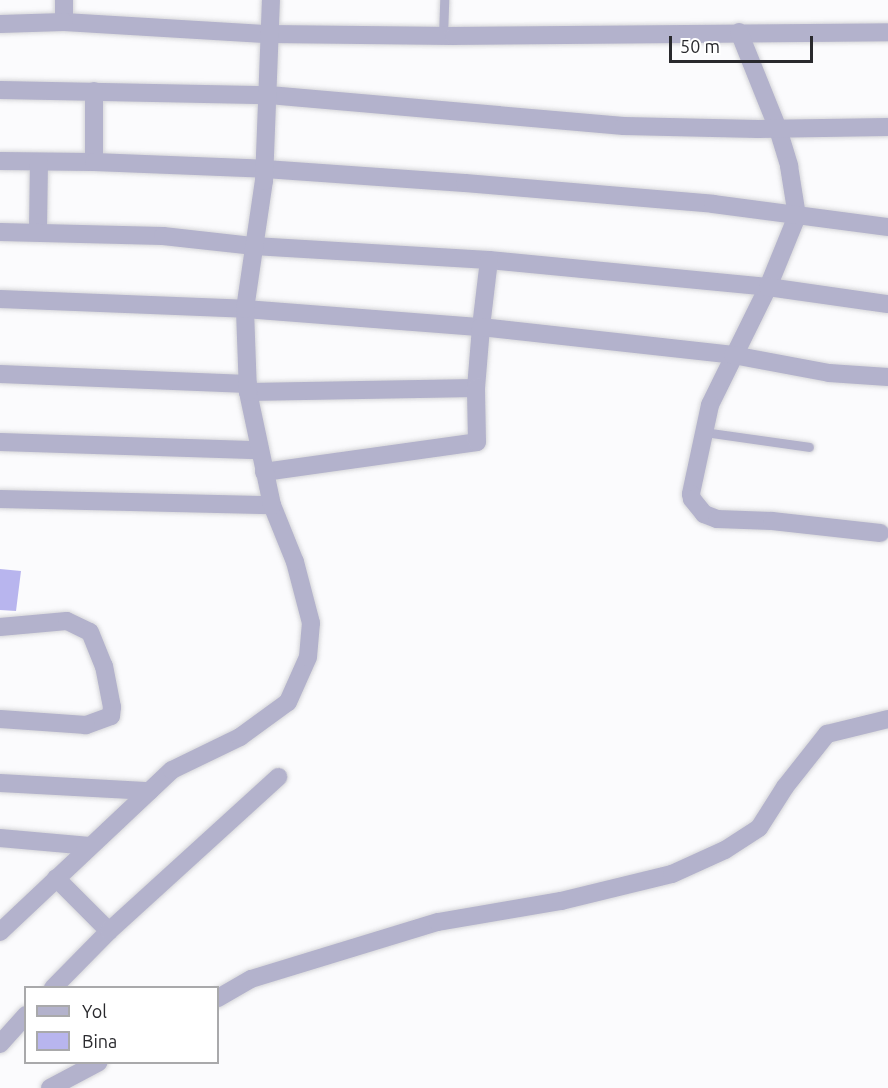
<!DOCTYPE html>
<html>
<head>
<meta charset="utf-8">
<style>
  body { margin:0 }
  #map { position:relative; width:888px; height:1088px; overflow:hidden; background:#fbfbfd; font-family:Ubuntu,sans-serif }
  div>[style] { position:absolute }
  .building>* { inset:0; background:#b8b5ee }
  .roads { filter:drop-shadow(0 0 2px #d5d5d8) drop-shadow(0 0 2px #d5d5d8) }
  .service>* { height:9px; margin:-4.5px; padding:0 4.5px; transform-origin:4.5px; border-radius:4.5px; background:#b3b2cc }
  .minor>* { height:18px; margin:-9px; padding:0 9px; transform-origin:9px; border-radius:9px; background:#b3b2cc }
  span { translate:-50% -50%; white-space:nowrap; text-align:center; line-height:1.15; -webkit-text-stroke:6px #fff; paint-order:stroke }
  .legend { position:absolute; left:24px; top:986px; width:195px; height:78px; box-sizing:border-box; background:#fff; border:2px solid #a9a9ab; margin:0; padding:8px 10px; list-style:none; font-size:18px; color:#29292d }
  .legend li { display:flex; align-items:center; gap:12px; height:30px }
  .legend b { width:30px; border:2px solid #a9a9ab }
  .scale { position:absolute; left:669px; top:36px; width:144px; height:27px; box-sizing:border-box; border:3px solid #29292d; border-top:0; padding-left:8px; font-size:18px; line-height:21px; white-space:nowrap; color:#29292d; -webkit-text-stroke:4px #fff; paint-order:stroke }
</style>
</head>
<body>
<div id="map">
  <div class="building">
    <i style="clip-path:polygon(0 569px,21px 571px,16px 611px,0 610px)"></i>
  </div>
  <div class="roads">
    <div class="service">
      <i style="left:443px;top:36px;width:36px;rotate:-88deg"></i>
      <i style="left:704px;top:432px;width:106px;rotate:8.1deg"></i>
    </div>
    <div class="minor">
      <i style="left:64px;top:0;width:22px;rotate:90deg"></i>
      <i style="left:64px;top:22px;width:205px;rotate:3.4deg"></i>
      <i style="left:269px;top:34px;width:185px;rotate:0.6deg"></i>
      <i style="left:454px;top:36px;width:434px;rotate:-0.5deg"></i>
      <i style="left:0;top:24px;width:64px;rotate:-1.8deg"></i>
      <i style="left:739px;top:32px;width:105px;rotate:68.1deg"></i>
      <i style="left:778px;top:129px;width:39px;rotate:73deg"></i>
      <i style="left:789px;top:166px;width:51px;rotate:80.9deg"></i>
      <i style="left:797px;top:216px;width:77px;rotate:112.2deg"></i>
      <i style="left:768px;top:287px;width:131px;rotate:116.2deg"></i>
      <i style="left:710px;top:405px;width:91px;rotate:102.1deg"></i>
      <i style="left:691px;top:494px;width:5px;rotate:79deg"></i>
      <i style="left:692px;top:499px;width:19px;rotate:51deg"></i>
      <i style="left:704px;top:514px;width:14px;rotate:21deg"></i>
      <i style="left:717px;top:519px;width:55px;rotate:2.1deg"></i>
      <i style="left:772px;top:521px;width:109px;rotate:6.3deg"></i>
      <i style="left:0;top:90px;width:269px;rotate:1.1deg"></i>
      <i style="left:269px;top:95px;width:356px;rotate:5deg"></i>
      <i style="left:624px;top:126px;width:134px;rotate:1.3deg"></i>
      <i style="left:758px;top:129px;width:130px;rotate:-0.9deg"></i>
      <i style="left:0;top:161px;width:94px;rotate:0.6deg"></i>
      <i style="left:94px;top:162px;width:71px;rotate:-90deg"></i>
      <i style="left:94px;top:162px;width:171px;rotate:2.3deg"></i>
      <i style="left:265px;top:169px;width:200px;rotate:4deg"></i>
      <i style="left:465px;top:183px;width:249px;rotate:4.8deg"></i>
      <i style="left:713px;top:204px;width:177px;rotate:7.5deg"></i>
      <i style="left:38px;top:231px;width:69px;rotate:-89.2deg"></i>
      <i style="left:0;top:232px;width:163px;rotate:1.4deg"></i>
      <i style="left:163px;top:236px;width:92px;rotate:6.3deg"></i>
      <i style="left:254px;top:246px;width:235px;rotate:3.4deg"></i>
      <i style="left:489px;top:260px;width:280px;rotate:5.5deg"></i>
      <i style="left:768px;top:287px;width:121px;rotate:8.1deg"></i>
      <i style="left:0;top:299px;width:245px;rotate:2.3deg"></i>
      <i style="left:245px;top:309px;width:237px;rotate:4.4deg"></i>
      <i style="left:481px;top:327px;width:67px;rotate:-83.2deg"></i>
      <i style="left:0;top:374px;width:248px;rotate:2.3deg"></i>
      <i style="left:248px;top:392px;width:228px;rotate:-1deg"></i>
      <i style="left:476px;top:388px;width:61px;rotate:-85.3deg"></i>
      <i style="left:481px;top:327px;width:254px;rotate:6.3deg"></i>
      <i style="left:733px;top:355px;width:98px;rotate:10.6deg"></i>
      <i style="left:829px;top:373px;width:59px;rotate:3.9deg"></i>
      <i style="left:0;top:442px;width:259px;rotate:1.8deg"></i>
      <i style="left:264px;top:472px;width:215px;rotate:-8deg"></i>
      <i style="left:477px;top:442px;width:54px;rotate:-91.1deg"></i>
      <i style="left:0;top:499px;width:272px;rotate:1.3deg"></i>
      <i style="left:0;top:627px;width:67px;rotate:-5.1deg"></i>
      <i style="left:67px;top:621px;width:25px;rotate:26deg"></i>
      <i style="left:90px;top:632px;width:37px;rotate:68deg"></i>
      <i style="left:104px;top:666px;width:42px;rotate:79deg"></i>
      <i style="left:112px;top:707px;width:9px;rotate:96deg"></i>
      <i style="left:111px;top:716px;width:27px;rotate:160deg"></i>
      <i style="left:86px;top:725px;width:86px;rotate:-176deg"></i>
      <i style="left:0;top:783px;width:150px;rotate:3.1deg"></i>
      <i style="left:0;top:838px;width:90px;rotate:5.1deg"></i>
      <i style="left:56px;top:878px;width:75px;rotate:45deg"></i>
      <i style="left:0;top:932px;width:236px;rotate:-43.3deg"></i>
      <i style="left:172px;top:770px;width:76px;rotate:-25.9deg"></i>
      <i style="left:240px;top:737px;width:59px;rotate:-36.1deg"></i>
      <i style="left:288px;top:702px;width:49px;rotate:-66deg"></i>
      <i style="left:308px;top:657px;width:34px;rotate:-85deg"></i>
      <i style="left:311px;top:623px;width:63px;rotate:-104.7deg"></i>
      <i style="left:295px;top:562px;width:61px;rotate:-112deg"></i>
      <i style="left:272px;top:505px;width:116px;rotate:-102deg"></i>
      <i style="left:248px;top:392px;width:83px;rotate:-92.1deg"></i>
      <i style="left:245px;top:309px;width:129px;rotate:-81.6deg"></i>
      <i style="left:264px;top:181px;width:181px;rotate:-87.8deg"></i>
      <i style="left:53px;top:988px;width:80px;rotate:-45.5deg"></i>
      <i style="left:109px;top:931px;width:229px;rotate:-42.3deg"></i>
      <i style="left:218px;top:998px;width:38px;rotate:-30deg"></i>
      <i style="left:251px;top:979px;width:195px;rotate:-17deg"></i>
      <i style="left:438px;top:922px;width:125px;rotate:-9.7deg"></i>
      <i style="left:561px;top:901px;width:114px;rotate:-13.7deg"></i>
      <i style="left:672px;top:874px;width:58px;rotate:-24.4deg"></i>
      <i style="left:725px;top:850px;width:40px;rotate:-32.9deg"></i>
      <i style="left:759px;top:828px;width:49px;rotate:-57.6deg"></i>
      <i style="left:785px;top:787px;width:68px;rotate:-51.6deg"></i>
      <i style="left:827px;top:734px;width:63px;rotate:-13.8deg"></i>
      <i style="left:0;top:1044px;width:39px;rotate:-48deg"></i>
      <i style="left:50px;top:1088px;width:55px;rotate:-28deg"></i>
    </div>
  </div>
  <ul class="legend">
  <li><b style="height:8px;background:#b3b2cc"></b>Yol</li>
  <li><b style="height:16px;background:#b8b5ee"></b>Bina</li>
  </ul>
  <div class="scale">50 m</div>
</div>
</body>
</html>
